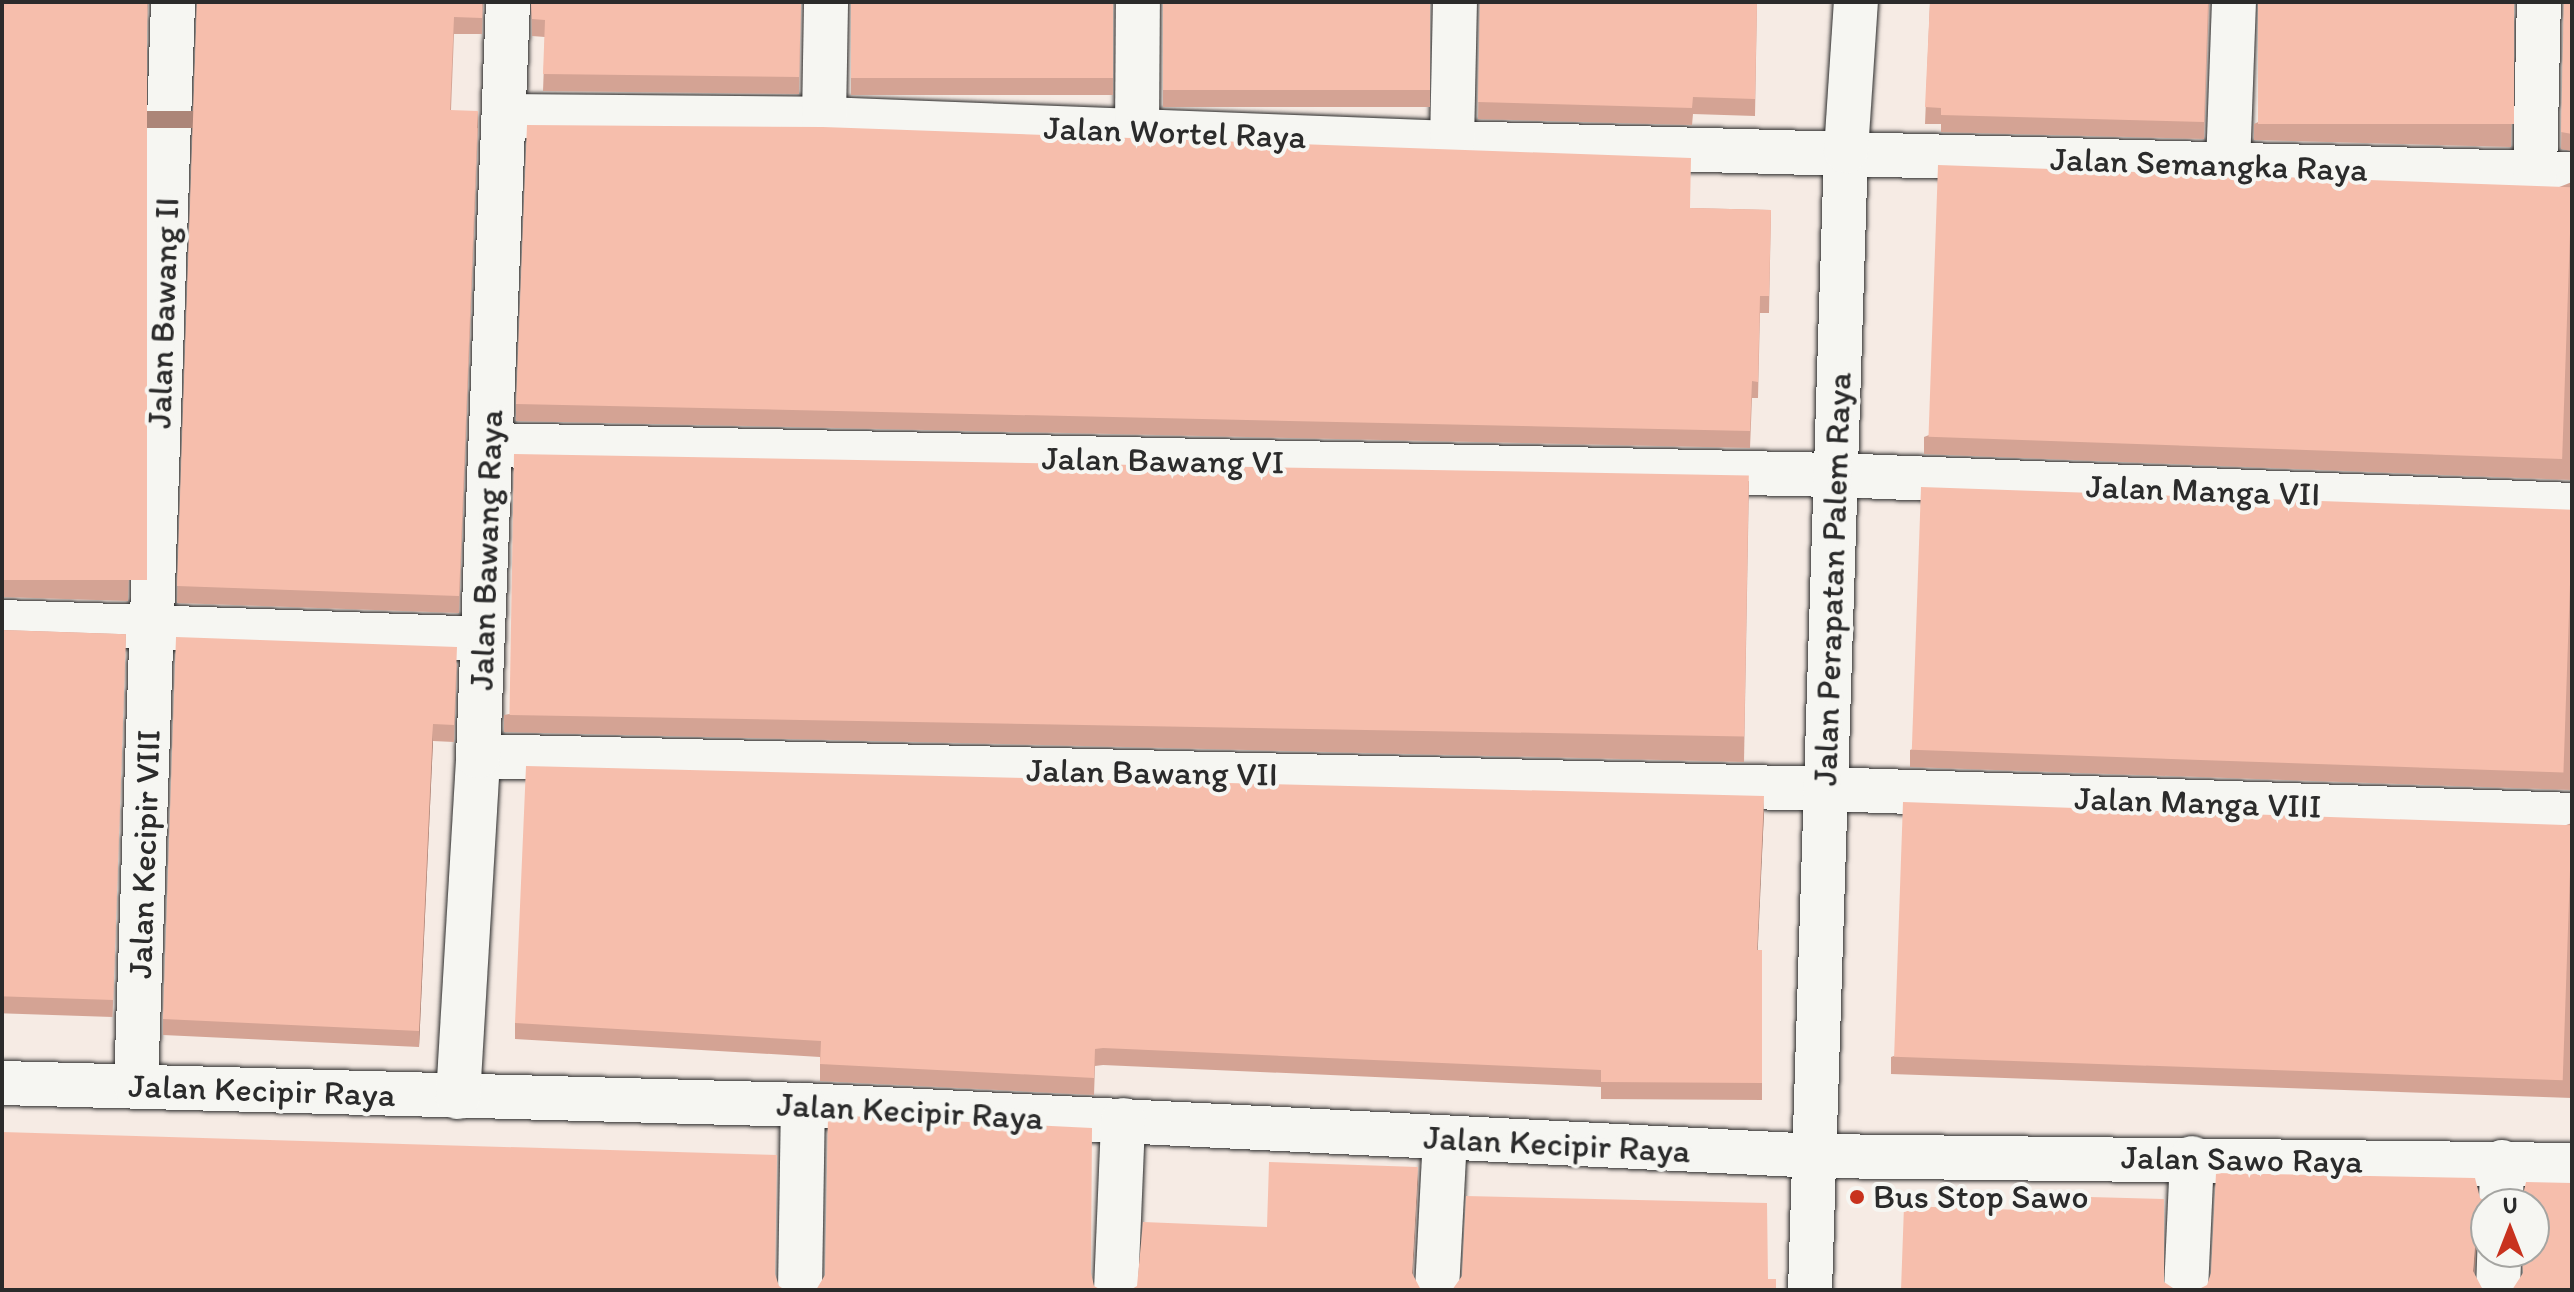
<!DOCTYPE html>
<html>
<head>
<meta charset="utf-8">
<style>
  body { margin:0 }
  #map { position:relative; width:2574px; height:1292px; overflow:hidden; background:#f6ebe4; font-family:Itim,sans-serif }
  div>[style] { position:absolute }
  .roads { filter:drop-shadow(0 0 2px #2b2b2b) drop-shadow(0 0 2px #2b2b2b) }
  .minor>* { height:44px; margin:-22px; padding:0 22px; transform-origin:22px; border-radius:22px; background:#f6f6f2 }
  .wall>* { inset:0; background:#d4a394; transform-origin:0 0 }
  .shaded-wall>* { inset:0; background:#ac8578; transform-origin:0 0 }
  .building>* { inset:0; background:#f6beac; transform-origin:0 0 }
  .dots>* { width:22px; height:22px; translate:-50% -50%; box-sizing:border-box; border:4px solid #f6f6f2; border-radius:50% }
  span { translate:-50% -50%; white-space:nowrap; text-align:center; line-height:1.15; -webkit-text-stroke:8px #f6f6f2; paint-order:stroke }
  .street-label { font-size:34px; color:#2b2b2b }
  .poi-label { font-size:34px; color:#2b2b2b }
  .left { translate:0 -50%; text-align:left }
  .frame { position:absolute; inset:0; border:4px solid #2b2b2b; pointer-events:none }
  .north { position:absolute; left:2470px; top:1188px; width:80px; height:80px; box-sizing:border-box; background:#f6f6f2; border:2px solid #a5a5a2; border-radius:50%; rotate:0deg; font-size:22px; font-weight:700; line-height:32px; text-align:center; color:#2b2b2b }
  .north::after { content:''; display:block; margin:auto; width:28px; height:36px; background:#c8321e; clip-path:polygon(50% 0,100% 100%,50% 72%,0 100%) }
</style>
</head>
<body>
<div id="map">
  <div class="roads">
    <div class="minor">
      <i style="left:505px;top:116px;width:319px;rotate:0.5deg"></i>
      <i style="left:824px;top:119px;width:628px;rotate:2.19deg"></i>
      <i style="left:1452px;top:143px;width:1120px;rotate:1.59deg"></i>
      <i style="left:824px;top:119px;width:117px;rotate:-89deg"></i>
      <i style="left:1137px;top:131px;width:129px;rotate:-89.6deg"></i>
      <i style="left:1452px;top:143px;width:141px;rotate:-88.8deg"></i>
      <i style="left:2228px;top:165px;width:163px;rotate:-87.9deg"></i>
      <i style="left:2535px;top:173px;width:171px;rotate:-88.7deg"></i>
      <i style="left:491px;top:445px;width:1344px;rotate:1.28deg"></i>
      <i style="left:1835px;top:475px;width:738px;rotate:2.33deg"></i>
      <i style="left:2px;top:622px;width:479px;rotate:2deg"></i>
      <i style="left:478px;top:756px;width:1347px;rotate:1.4deg"></i>
      <i style="left:1825px;top:789px;width:747px;rotate:1.99deg"></i>
      <i style="left:2px;top:1083px;width:801px;rotate:1.57deg"></i>
      <i style="left:803px;top:1105px;width:1015px;rotate:2.88deg"></i>
      <i style="left:1817px;top:1156px;width:755px;rotate:0.68deg"></i>
      <i style="left:136px;top:1085px;width:1084px;rotate:-88.04deg"></i>
      <i style="left:458px;top:1097px;width:342px;rotate:-86.6deg"></i>
      <i style="left:478px;top:756px;width:755px;rotate:-87.72deg"></i>
      <i style="left:2501px;top:1204px;width:42px;rotate:-88.6deg"></i>
      <i style="left:800px;top:1290px;width:185px;rotate:-89.1deg"></i>
      <i style="left:1116px;top:1290px;width:170px;rotate:-87.6deg"></i>
      <i style="left:1437px;top:1290px;width:151px;rotate:-87deg"></i>
      <i style="left:1810px;top:1290px;width:1140px;rotate:-88.19deg"></i>
      <i style="left:1846px;top:151px;width:149px;rotate:-86.2deg"></i>
      <i style="left:2186px;top:1290px;width:132px;rotate:-87.4deg"></i>
      <i style="left:2498px;top:1290px;width:38px;rotate:-88deg"></i>
    </div>
  </div>
  <div class="wall">
    <i style="clip-path:polygon(2px 2px,148px 2px,128px 601px,2px 597px)"></i>
    <i style="clip-path:polygon(197px 2px,483px 2px,482px 34px,454px 34px,451px 110px,478px 128px,459px 613px,177px 603px)"></i>
    <i style="clip-path:polygon(531px 2px,801px 2px,799px 94px,543px 91px,545px 37px,532px 36px)"></i>
    <i style="left:851px;top:2px;width:262px;height:93px"></i>
    <i style="left:1163px;top:2px;width:267px;height:105px"></i>
    <i style="clip-path:polygon(1480px 2px,1757px 2px,1755px 116px,1693px 114px,1692px 125px,1478px 119px)"></i>
    <i style="clip-path:polygon(1930px 2px,2209px 2px,2204px 139px,1941px 132px,1941px 124px,1925px 124px)"></i>
    <i style="clip-path:polygon(2514px 2px,2511px 147px,2254px 140px,2254px 124px)"></i>
    <i style="clip-path:polygon(2564px 2px,2572px 2px,2572px 151px,2561px 149px)"></i>
    <i style="clip-path:polygon(2572px 182px,2572px 480px,1924px 454px,1924px 437px)"></i>
    <i style="clip-path:polygon(1690px 208px,1771px 210px,1769px 313px,1760px 313px,1758px 398px,1752px 398px,1750px 448px,516px 421px,516px 404px)"></i>
    <i style="clip-path:polygon(1749px 481px,1744px 762px,504px 732px,504px 715px)"></i>
    <i style="clip-path:polygon(2572px 513px,2572px 790px,1910px 767px,1910px 750px)"></i>
    <i style="left:2px;top:630px;width:124px;height:383px;rotate:2deg"></i>
    <i style="clip-path:polygon(457px 663px,454px 742px,433px 741px,419px 1047px,163px 1035px,163px 1019px)"></i>
    <i style="clip-path:polygon(1764px 812px,1757px 950px,1762px 950px,1762px 1100px,1601px 1099px,1601px 1087px,1103px 1065px,1095px 1066px,1094px 1095px,820px 1081px,820px 1057px,515px 1039px,515px 1023px)"></i>
    <i style="clip-path:polygon(2572px 823px,2572px 1098px,1891px 1074px,1891px 1057px)"></i>
  </div>
  <div class="shaded-wall">
    <i style="left:478px;top:111px;width:17px;height:485px;rotate:90deg"></i>
    <i style="clip-path:polygon(433px 724px,433px 741px,419px 1047px,419px 1031px)"></i>
    <i style="clip-path:polygon(1764px 796px,1764px 812px,1757px 966px,1757px 950px)"></i>
    <i style="clip-path:polygon(1418px 1167px,1418px 1183px,1412px 1289px,1412px 1273px)"></i>
    <i style="clip-path:polygon(2486px 1215px,2486px 1234px,2477px 1240px,2473px 1290px,2473px 1271px,2477px 1221px)"></i>
  </div>
  <div class="building">
    <i style="left:2px;top:2px;width:145px;height:578px"></i>
    <i style="clip-path:polygon(197px 2px,482px 2px,482px 18px,454px 17px,450px 110px,478px 111px,459px 596px,177px 586px)"></i>
    <i style="clip-path:polygon(531px 2px,801px 2px,799px 77px,543px 74px,545px 20px,532px 19px)"></i>
    <i style="left:851px;top:2px;width:262px;height:76px"></i>
    <i style="left:1163px;top:2px;width:267px;height:88px"></i>
    <i style="clip-path:polygon(1480px 2px,1757px 2px,1755px 99px,1693px 97px,1692px 108px,1478px 102px)"></i>
    <i style="clip-path:polygon(1930px 2px,2208px 2px,2204px 122px,1941px 115px,1941px 108px,1925px 107px)"></i>
    <i style="left:2258px;top:2px;width:256px;height:122px"></i>
    <i style="clip-path:polygon(2564px 2px,2572px 2px,2572px 134px,2561px 132px)"></i>
    <i style="clip-path:polygon(527px 125px,823px 127px,1691px 158px,1690px 208px,1771px 210px,1769px 296px,1760px 296px,1758px 382px,1752px 381px,1750px 431px,516px 404px)"></i>
    <i style="left:1938px;top:165px;width:634px;height:272px;rotate:2deg"></i>
    <i style="left:514px;top:454px;width:1235px;height:261px;rotate:1deg"></i>
    <i style="left:1921px;top:487px;width:652px;height:263px;rotate:2deg"></i>
    <i style="left:2px;top:630px;width:124px;height:366px;rotate:2deg"></i>
    <i style="clip-path:polygon(176px 637px,457px 647px,454px 725px,433px 724px,419px 1031px,163px 1019px)"></i>
    <i style="clip-path:polygon(526px 766px,1764px 796px,1757px 950px,1762px 950px,1762px 1083px,1601px 1082px,1601px 1070px,1103px 1048px,1095px 1049px,1094px 1078px,820px 1064px,821px 1041px,515px 1023px)"></i>
    <i style="left:1903px;top:802px;width:669px;height:255px;rotate:2deg"></i>
    <i style="clip-path:polygon(828px 1115px,1092px 1128px,1091px 1273px,1094px 1286px,1101px 1290px,816px 1290px,825px 1275px)"></i>
    <i style="clip-path:polygon(2px 1132px,777px 1155px,775px 1274px,779px 1286px,785px 1290px,2px 1290px)"></i>
    <i style="clip-path:polygon(1269px 1162px,1418px 1167px,1412px 1273px,1421px 1290px,1130px 1290px,1137px 1286px,1143px 1222px,1267px 1227px)"></i>
    <i style="clip-path:polygon(2216px 1173px,2475px 1178px,2480px 1198px,2489px 1204px,2486px 1204px,2486px 1215px,2477px 1221px,2473px 1271px,2483px 1290px,2197px 1290px,2207px 1285px,2211px 1273px)"></i>
    <i style="clip-path:polygon(2526px 1182px,2572px 1183px,2572px 1290px,2512px 1290px,2523px 1273px,2522px 1252px,2534px 1252px,2534px 1204px,2513px 1204px,2522px 1199px)"></i>
    <i style="clip-path:polygon(1466px 1196px,1767px 1203px,1768px 1279px,1776px 1279px,1776px 1290px,1452px 1290px,1462px 1276px)"></i>
    <i style="clip-path:polygon(2052px 1196px,2164px 1199px,2164px 1282px,2176px 1290px,1901px 1290px,1904px 1206px,2051px 1211px)"></i>
  </div>
  <div class="dots">
    <i style="left:1857px;top:1197px;background:#c8321e"></i>
  </div>
  <div class="street-label">
    <span style="left:1175px;top:132px;rotate:2deg">Jalan Wortel Raya</span>
    <span style="left:2209px;top:164px;rotate:2deg">Jalan Semangka Raya</span>
    <span style="left:163px;top:313px;rotate:-88deg">Jalan Bawang II</span>
    <span style="left:1163px;top:460px;rotate:1deg">Jalan Bawang VI</span>
    <span style="left:2203px;top:490px;rotate:2deg">Jalan Manga VII</span>
    <span style="left:486px;top:550px;rotate:-88deg">Jalan Bawang Raya</span>
    <span style="left:1832px;top:579px;rotate:-88deg">Jalan Perapatan Palem Raya</span>
    <span style="left:1152px;top:772px;rotate:1deg">Jalan Bawang VII</span>
    <span style="left:2198px;top:802px;rotate:2deg">Jalan Manga VIII</span>
    <span style="left:144px;top:854px;rotate:-88deg">Jalan Kecipir VIII</span>
    <span style="left:262px;top:1090px;rotate:2deg">Jalan Kecipir Raya</span>
    <span style="left:910px;top:1111px;rotate:3deg">Jalan Kecipir Raya</span>
    <span style="left:1557px;top:1144px;rotate:3deg">Jalan Kecipir Raya</span>
    <span style="left:2242px;top:1159px;rotate:1deg">Jalan Sawo Raya</span>
  </div>
  <div class="poi-label">
    <span class="left" style="left:1873px;top:1197px">Bus Stop Sawo</span>
  </div>
  <div class="frame"></div>
  <div class="north">U</div>
</div>
</body>
</html>
